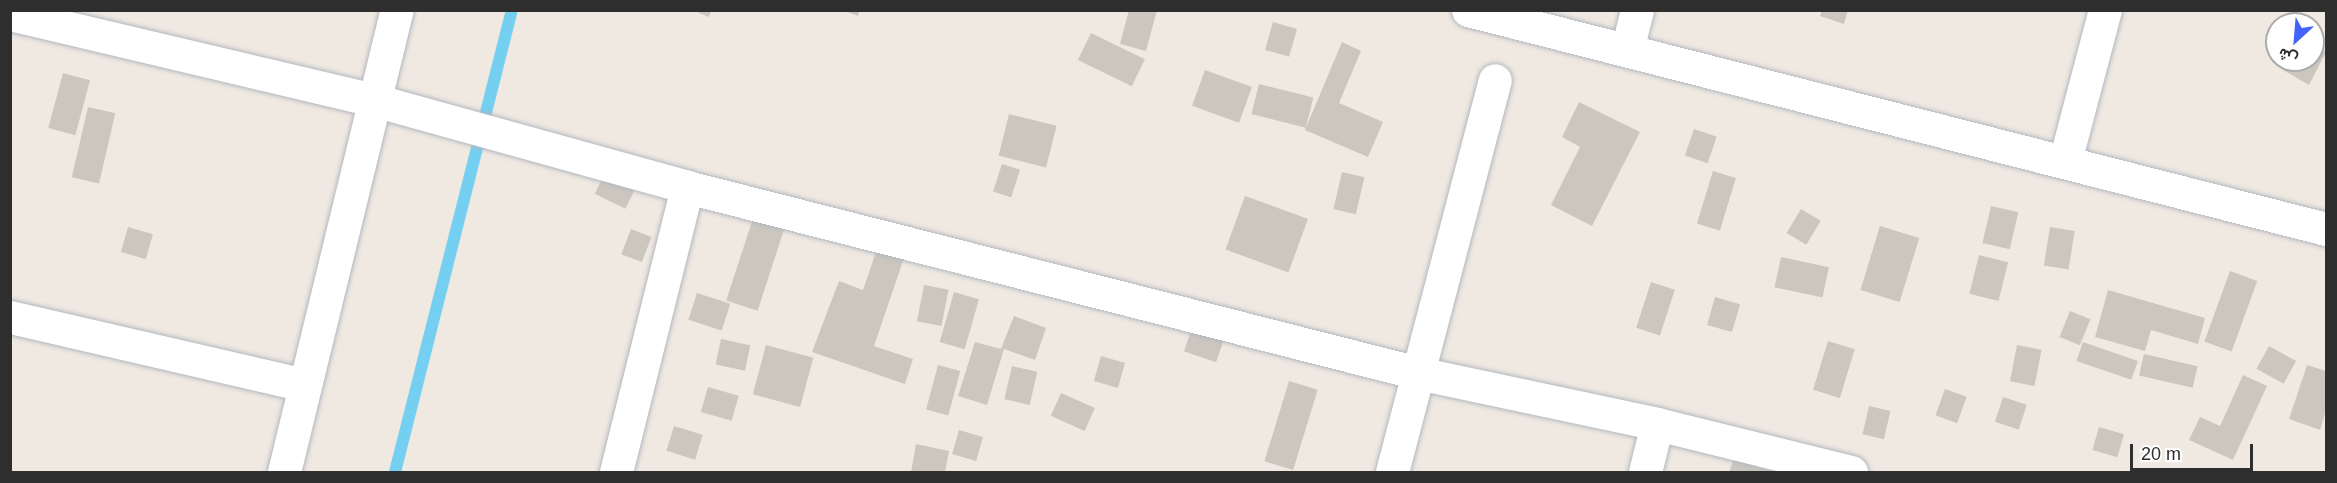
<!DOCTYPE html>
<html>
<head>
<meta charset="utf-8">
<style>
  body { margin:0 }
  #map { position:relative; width:2337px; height:483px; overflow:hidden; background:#efe9e1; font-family:Helvetica,Vazirmatn,sans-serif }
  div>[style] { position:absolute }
  .stream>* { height:12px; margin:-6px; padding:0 6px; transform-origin:6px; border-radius:6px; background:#75cff0 }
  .building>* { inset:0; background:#cbc7bf; transform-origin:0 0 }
  .roads { filter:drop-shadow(0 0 2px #b4b7c1) drop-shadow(0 0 2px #b4b7c1) }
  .street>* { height:33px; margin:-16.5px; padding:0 16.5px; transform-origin:16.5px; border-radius:16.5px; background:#fff }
  .secondary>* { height:33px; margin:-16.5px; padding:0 16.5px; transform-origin:16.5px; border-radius:16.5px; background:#fff }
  span { translate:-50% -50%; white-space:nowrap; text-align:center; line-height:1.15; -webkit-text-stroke:4.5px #fff; paint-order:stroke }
  .frame { position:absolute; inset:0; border:12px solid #2e2e2e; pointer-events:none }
  .north { position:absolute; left:2265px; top:12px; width:60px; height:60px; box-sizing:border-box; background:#fff; border:2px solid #ababab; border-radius:50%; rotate:206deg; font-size:16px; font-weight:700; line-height:24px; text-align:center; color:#2e2e2e }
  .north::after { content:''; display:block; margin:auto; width:21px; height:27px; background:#4264fb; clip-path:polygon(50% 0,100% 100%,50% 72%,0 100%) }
  .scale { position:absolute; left:2130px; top:444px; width:123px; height:27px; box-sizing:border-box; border:3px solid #2e2e2e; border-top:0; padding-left:8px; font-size:18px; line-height:21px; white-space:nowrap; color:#2e2e2e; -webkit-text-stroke:4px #fff; paint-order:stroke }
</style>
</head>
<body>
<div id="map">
  <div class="stream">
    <i style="left:395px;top:472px;width:477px;rotate:-75.8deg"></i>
  </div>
  <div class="building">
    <i style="clip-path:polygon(692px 10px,711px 10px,709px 17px)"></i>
    <i style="clip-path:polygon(842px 10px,860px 10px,858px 16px)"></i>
    <i style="clip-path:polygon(1129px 10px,1157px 10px,1146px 51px,1120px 44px)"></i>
    <i style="clip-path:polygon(1822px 10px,1848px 10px,1844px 24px,1820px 16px)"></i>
    <i style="left:1273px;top:22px;width:25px;height:29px;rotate:16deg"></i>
    <i style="left:1091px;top:33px;width:60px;height:30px;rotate:26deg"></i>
    <i style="clip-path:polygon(1342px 42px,1361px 51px,1339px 103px,1383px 122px,1368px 157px,1305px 130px)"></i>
    <i style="clip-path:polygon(2313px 43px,2326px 52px,2309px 85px,2283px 70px,2288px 60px,2313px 60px)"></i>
    <i style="left:1205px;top:70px;width:50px;height:38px;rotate:20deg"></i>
    <i style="left:63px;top:73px;width:28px;height:57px;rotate:15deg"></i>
    <i style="left:1259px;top:84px;width:56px;height:31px;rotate:14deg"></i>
    <i style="clip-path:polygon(1579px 102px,1640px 132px,1592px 226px,1551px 205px,1580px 147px,1562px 137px)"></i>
    <i style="left:88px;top:107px;width:28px;height:72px;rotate:13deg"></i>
    <i style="left:1009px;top:114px;width:49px;height:43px;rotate:14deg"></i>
    <i style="left:1694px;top:129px;width:24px;height:28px;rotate:19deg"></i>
    <i style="left:1002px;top:164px;width:19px;height:29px;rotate:18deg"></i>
    <i style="left:1713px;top:171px;width:24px;height:55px;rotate:17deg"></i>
    <i style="left:1342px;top:172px;width:23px;height:38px;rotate:13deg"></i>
    <i style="left:604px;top:175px;width:34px;height:21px;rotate:26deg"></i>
    <i style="left:1245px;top:196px;width:67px;height:57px;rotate:20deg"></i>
    <i style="left:1991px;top:206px;width:28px;height:38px;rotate:13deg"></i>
    <i style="left:1801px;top:209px;width:23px;height:28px;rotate:31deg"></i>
    <i style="left:755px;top:212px;width:33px;height:93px;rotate:18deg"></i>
    <i style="left:1880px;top:226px;width:41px;height:67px;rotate:17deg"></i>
    <i style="left:128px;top:227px;width:26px;height:26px;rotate:16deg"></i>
    <i style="left:2050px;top:227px;width:25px;height:39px;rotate:9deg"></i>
    <i style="left:631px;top:229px;width:22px;height:27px;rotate:21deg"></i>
    <i style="clip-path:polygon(877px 249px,904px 258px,874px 346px,913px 359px,905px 384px,812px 352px,839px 281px,863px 290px)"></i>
    <i style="left:1979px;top:255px;width:30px;height:40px;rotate:14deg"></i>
    <i style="left:1781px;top:257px;width:49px;height:31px;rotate:12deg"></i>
    <i style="left:2230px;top:271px;width:29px;height:75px;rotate:20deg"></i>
    <i style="left:1651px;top:282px;width:25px;height:48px;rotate:18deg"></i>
    <i style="left:924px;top:285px;width:25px;height:37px;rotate:11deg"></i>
    <i style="clip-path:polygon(2108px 290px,2205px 318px,2198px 344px,2151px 330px,2145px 351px,2095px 337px)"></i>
    <i style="left:954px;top:292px;width:26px;height:52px;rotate:16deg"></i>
    <i style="left:697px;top:293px;width:35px;height:28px;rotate:18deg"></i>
    <i style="left:1715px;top:297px;width:26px;height:29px;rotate:16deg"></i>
    <i style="left:2070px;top:311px;width:22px;height:28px;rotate:22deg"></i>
    <i style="clip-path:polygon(1014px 316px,1046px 328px,1035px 360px,1004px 349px,987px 405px,958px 396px,975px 342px,1001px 349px)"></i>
    <i style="left:1195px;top:319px;width:34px;height:34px;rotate:19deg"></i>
    <i style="left:721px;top:339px;width:30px;height:26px;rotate:12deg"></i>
    <i style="left:1828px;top:341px;width:28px;height:51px;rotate:17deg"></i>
    <i style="left:2083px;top:342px;width:58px;height:20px;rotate:19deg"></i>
    <i style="left:766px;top:345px;width:49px;height:51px;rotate:15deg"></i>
    <i style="left:2017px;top:345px;width:25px;height:37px;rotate:11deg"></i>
    <i style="left:2269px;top:346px;width:31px;height:26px;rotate:29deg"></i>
    <i style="left:2144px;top:354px;width:55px;height:22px;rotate:13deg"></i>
    <i style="left:1101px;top:356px;width:25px;height:26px;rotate:16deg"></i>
    <i style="left:938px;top:365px;width:23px;height:46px;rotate:15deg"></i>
    <i style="clip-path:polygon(2307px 365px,2326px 371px,2326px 410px,2320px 430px,2289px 419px)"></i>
    <i style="left:1012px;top:366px;width:26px;height:34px;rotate:13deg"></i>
    <i style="clip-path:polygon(2243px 375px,2267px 386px,2233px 460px,2189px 440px,2200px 417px,2220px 426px)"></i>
    <i style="left:1289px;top:381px;width:30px;height:84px;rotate:17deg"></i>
    <i style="left:708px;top:387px;width:32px;height:26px;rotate:16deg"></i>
    <i style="left:1945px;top:389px;width:23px;height:28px;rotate:20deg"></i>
    <i style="left:1061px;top:393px;width:37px;height:25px;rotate:24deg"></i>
    <i style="left:2003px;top:397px;width:25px;height:26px;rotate:18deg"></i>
    <i style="left:1869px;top:406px;width:22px;height:29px;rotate:13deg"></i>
    <i style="left:674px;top:426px;width:30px;height:26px;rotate:17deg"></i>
    <i style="left:2099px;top:427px;width:26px;height:24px;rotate:16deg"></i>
    <i style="left:959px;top:430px;width:25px;height:25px;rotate:16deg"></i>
    <i style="clip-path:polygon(916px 444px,949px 451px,945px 472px,911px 472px)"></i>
    <i style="clip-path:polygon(1734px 459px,1774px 472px,1729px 472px)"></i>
  </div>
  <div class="roads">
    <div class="street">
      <i style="left:10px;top:14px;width:374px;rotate:13.3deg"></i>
      <i style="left:374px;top:100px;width:325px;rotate:15.5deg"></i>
      <i style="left:687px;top:187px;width:754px;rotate:14.28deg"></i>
      <i style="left:1418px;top:373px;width:244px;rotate:12deg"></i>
      <i style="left:1657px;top:424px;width:200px;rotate:13.9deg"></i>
      <i style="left:1627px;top:50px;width:41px;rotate:-76deg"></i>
      <i style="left:2065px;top:161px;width:156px;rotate:-75.2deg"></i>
      <i style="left:10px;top:317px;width:302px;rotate:13deg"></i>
      <i style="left:284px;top:472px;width:476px;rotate:-76.3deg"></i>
      <i style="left:616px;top:472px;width:294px;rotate:-76deg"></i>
      <i style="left:1392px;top:472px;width:405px;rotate:-75.3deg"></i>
      <i style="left:1645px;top:472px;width:49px;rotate:-76deg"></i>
    </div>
    <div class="secondary">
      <i style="left:1468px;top:10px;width:886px;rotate:14.32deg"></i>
    </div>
  </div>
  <div class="frame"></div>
  <div class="north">ش</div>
  <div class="scale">20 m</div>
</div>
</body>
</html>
